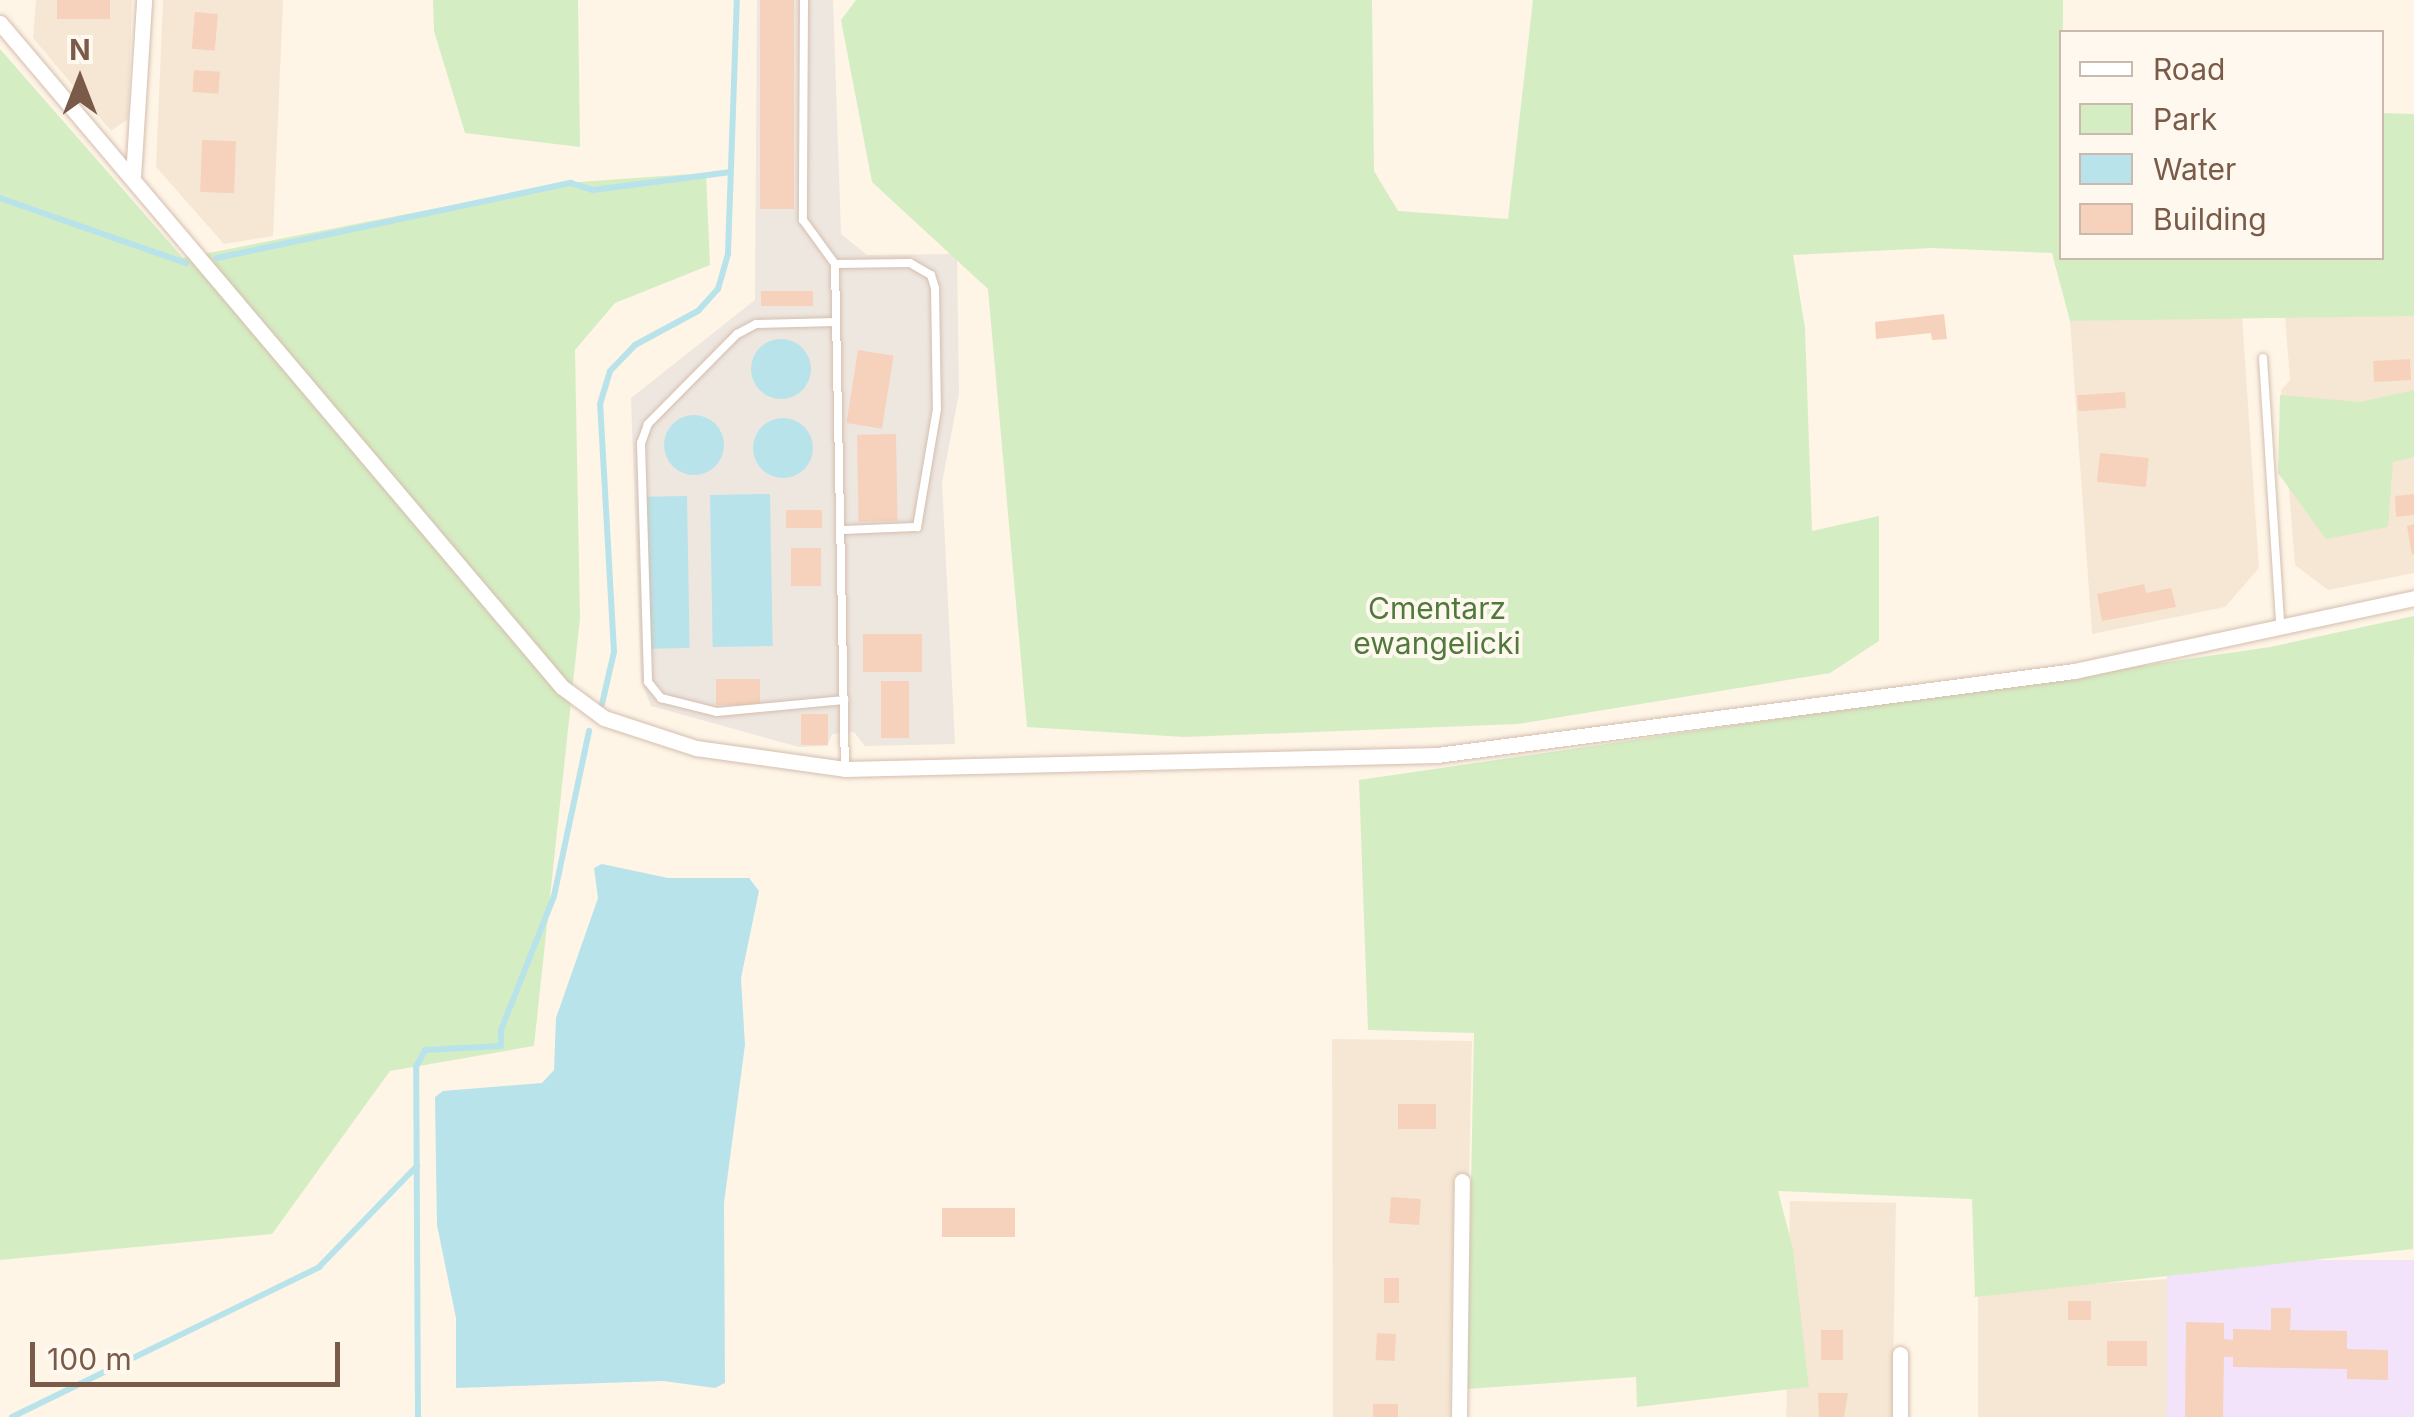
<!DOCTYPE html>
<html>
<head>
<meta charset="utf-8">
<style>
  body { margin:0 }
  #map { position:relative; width:2414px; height:1417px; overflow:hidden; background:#fef5e7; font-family:Inter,sans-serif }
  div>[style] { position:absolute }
  .residential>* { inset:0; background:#f6e7d4; transform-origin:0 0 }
  .industrial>* { inset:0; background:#eee7e0 }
  .education>* { inset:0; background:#f2e3fb; transform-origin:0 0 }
  .green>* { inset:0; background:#d5edc3 }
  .water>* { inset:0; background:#b9e3ea; transform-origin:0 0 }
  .round { border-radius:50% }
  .stream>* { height:6px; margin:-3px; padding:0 3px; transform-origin:3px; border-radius:3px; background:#b9e3ea }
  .building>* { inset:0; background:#f6d2bc; transform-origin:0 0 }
  .roads { filter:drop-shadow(0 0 2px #d4beae) drop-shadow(0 0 2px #d4beae) }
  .service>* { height:8px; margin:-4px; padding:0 4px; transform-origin:4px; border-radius:4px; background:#fff }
  .minor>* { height:15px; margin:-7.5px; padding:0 7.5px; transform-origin:7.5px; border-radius:7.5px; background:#fff }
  span { translate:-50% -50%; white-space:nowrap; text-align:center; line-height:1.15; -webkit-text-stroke:8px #fff8ef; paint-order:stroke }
  .park-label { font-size:30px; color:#4f7a3c }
  .legend { position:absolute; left:2059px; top:30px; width:325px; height:230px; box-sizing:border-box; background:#fff8ef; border:2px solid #cab9ac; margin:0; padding:12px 18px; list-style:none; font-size:30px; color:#7a5a48 }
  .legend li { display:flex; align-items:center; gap:20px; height:50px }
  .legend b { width:50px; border:2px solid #cab9ac }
  .north { position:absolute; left:30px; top:30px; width:100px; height:100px; -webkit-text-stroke:8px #fff8ef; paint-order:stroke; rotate:0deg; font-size:28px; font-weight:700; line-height:40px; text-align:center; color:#7a5a48 }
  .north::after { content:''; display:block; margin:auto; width:35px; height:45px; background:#7a5a48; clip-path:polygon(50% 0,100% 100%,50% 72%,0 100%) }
  .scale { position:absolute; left:30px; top:1342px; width:310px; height:45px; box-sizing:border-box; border:5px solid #7a5a48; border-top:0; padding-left:12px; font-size:30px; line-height:35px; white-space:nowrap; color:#7a5a48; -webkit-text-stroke:8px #fff8ef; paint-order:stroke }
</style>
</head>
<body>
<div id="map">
  <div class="residential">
    <i style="clip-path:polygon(36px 0,132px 0,128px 119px,111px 131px,33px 38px)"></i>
    <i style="clip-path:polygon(163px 0,283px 0,273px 236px,224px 244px,156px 167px)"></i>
    <i style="clip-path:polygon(2285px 316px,2414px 316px,2414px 573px,2328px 590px,2295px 565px,2281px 390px,2290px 380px)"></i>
    <i style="clip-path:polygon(2242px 317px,2259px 568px,2225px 607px,2092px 634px,2070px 321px)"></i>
    <i style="clip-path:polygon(1332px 1039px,1472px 1041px,1469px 1177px,1454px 1177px,1450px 1417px,1333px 1417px)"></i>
    <i style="left:1790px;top:1201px;width:106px;height:216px;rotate:1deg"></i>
    <i style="clip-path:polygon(1978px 1278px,2091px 1284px,2168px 1279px,2168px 1417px,1978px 1417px)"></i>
  </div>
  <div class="industrial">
    <i style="clip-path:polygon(757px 0,833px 0,841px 234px,867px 255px,957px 254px,959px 393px,942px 483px,955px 744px,865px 746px,854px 732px,832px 734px,827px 746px,799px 747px,651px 706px,641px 681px,631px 398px,755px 300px)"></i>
  </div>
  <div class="education">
    <i style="left:2414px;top:1260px;width:157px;height:247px;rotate:90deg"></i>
  </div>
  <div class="green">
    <i style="clip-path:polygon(433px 0,578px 0,580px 147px,465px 133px,434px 31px)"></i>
    <i style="clip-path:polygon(856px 0,1372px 0,1374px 171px,1398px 211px,1508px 219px,1533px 0,2063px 0,2062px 258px,2382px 258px,2382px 113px,2414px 114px,2414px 316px,2070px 321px,2052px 253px,1932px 248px,1793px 255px,1805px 328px,1812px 531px,1879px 516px,1879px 641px,1830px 673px,1518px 724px,1184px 737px,1027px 727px,988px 289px,872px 182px,841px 20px)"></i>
    <i style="clip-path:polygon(0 49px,183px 258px,565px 183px,706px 173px,710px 265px,615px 303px,575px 350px,580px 618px,534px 1046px,390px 1071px,272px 1234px,0 1260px)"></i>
    <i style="clip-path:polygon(2414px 390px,2414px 457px,2393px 462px,2388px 527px,2326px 539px,2278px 473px,2280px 395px,2360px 402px)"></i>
    <i style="clip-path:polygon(2414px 616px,2413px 1249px,1975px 1297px,1972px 1199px,1778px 1191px,1793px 1249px,1809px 1387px,1637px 1407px,1636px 1377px,1467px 1389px,1474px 1033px,1368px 1030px,1359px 780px,2270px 647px)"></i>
  </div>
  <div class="water">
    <i class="round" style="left:751px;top:339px;width:60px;height:60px"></i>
    <i class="round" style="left:664px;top:415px;width:60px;height:60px"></i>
    <i class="round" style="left:753px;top:418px;width:60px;height:60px"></i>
    <i style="left:770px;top:494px;width:152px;height:60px;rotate:89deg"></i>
    <i style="left:687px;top:496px;width:152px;height:41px;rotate:89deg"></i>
    <i style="clip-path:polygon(602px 864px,668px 878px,749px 878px,759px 891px,741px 978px,745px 1045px,724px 1203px,725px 1383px,715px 1388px,663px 1381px,456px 1388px,456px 1318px,437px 1225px,435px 1097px,443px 1091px,542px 1083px,554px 1070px,556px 1018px,598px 898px,594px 868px)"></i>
  </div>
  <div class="stream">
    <i style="left:0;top:198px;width:197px;rotate:19.3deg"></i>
    <i style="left:217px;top:258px;width:362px;rotate:-12deg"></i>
    <i style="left:571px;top:183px;width:23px;rotate:18deg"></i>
    <i style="left:593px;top:190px;width:139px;rotate:-7.4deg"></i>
    <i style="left:602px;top:704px;width:53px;rotate:-77deg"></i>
    <i style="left:614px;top:652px;width:248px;rotate:-93.2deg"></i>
    <i style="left:600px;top:404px;width:34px;rotate:-73deg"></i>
    <i style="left:610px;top:371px;width:36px;rotate:-46deg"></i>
    <i style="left:635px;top:345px;width:72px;rotate:-28.4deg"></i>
    <i style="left:698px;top:311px;width:30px;rotate:-48deg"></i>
    <i style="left:718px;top:289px;width:37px;rotate:-74deg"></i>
    <i style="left:728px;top:253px;width:253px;rotate:-88deg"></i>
    <i style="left:12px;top:1417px;width:342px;rotate:-26deg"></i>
    <i style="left:319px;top:1267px;width:141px;rotate:-45.9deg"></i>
    <i style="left:418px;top:1417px;width:350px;rotate:-90.3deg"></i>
    <i style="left:416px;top:1067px;width:19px;rotate:-62deg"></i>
    <i style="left:425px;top:1050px;width:76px;rotate:-3deg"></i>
    <i style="left:501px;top:1046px;width:16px;rotate:-90deg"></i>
    <i style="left:501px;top:1030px;width:144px;rotate:-68.4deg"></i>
    <i style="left:554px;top:896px;width:169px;rotate:-78deg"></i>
  </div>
  <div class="building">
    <i style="left:57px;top:0;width:53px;height:19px"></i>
    <i style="left:760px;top:0;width:34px;height:209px"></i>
    <i style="left:195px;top:12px;width:23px;height:37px;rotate:5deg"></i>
    <i style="left:194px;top:70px;width:26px;height:22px;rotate:4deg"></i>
    <i style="left:202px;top:140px;width:34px;height:52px;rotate:2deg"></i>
    <i style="left:813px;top:291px;width:15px;height:52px;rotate:90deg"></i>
    <i style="clip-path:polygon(1944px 314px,1947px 339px,1932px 340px,1931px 333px,1876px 339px,1875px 322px)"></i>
    <i style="left:858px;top:350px;width:36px;height:74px;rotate:9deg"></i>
    <i style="left:2410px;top:359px;width:21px;height:37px;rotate:87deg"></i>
    <i style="left:2125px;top:392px;width:16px;height:48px;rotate:86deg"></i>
    <i style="left:896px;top:434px;width:87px;height:39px;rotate:89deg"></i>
    <i style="left:2100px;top:453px;width:49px;height:29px;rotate:6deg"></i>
    <i style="clip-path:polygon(2414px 494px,2414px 515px,2396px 517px,2395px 496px)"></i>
    <i style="left:822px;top:510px;width:18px;height:36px;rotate:90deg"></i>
    <i style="clip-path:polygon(2414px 524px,2414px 554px,2412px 555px,2407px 526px)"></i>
    <i style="left:791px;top:548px;width:30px;height:38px"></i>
    <i style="clip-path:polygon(2144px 584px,2146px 593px,2171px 588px,2176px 607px,2102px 621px,2097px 594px)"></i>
    <i style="left:863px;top:634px;width:59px;height:38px"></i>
    <i style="left:716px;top:679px;width:44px;height:26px"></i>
    <i style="left:909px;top:681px;width:57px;height:28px;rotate:90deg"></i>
    <i style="left:801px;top:714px;width:27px;height:31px"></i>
    <i style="left:1398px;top:1104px;width:38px;height:25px"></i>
    <i style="left:1391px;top:1197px;width:30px;height:26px;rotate:4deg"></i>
    <i style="left:942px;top:1208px;width:73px;height:29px"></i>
    <i style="left:1384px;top:1278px;width:15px;height:25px"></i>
    <i style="left:2068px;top:1301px;width:23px;height:19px"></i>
    <i style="clip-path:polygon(2271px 1308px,2291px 1308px,2290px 1330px,2347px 1331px,2347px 1349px,2388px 1350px,2388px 1380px,2347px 1379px,2347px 1369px,2233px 1367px,2233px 1357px,2224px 1357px,2223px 1417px,2185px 1417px,2186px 1322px,2224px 1323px,2224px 1339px,2233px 1340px,2233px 1329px,2271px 1330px)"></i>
    <i style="left:1821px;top:1330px;width:22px;height:30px"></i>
    <i style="left:1377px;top:1333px;width:19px;height:27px;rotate:3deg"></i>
    <i style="left:2107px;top:1341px;width:40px;height:25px"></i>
    <i style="clip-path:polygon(1818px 1393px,1848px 1393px,1844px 1417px,1819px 1417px)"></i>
    <i style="left:1373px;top:1404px;width:25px;height:13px"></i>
  </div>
  <div class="roads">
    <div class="service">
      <i style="left:804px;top:0;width:220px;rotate:90.3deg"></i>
      <i style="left:803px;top:220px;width:54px;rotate:54deg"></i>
      <i style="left:835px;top:264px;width:505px;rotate:88.87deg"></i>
      <i style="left:835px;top:264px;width:75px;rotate:-0.8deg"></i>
      <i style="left:910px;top:263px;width:24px;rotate:30deg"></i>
      <i style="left:931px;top:275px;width:14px;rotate:73deg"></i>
      <i style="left:935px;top:288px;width:121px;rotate:89.1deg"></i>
      <i style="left:937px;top:409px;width:120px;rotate:99.6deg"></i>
      <i style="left:917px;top:527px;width:76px;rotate:177.7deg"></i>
      <i style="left:836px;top:322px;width:80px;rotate:178.6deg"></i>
      <i style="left:756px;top:324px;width:21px;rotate:152deg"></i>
      <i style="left:737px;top:334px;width:127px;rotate:134.7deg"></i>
      <i style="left:648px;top:424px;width:20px;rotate:110deg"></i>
      <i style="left:641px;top:443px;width:239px;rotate:88.3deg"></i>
      <i style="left:648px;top:682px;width:21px;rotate:51deg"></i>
      <i style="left:661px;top:698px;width:58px;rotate:14deg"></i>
      <i style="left:717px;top:712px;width:128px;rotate:-5.4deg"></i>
      <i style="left:2263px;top:358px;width:267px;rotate:86.3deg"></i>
    </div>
    <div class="minor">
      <i style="left:0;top:23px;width:870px;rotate:49.76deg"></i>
      <i style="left:562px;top:687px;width:52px;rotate:36.4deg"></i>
      <i style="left:604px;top:718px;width:97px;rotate:18.1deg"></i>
      <i style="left:696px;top:748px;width:150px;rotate:8deg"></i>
      <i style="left:845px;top:769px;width:592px;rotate:-1.35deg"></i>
      <i style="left:1437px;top:755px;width:643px;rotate:-7.51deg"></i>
      <i style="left:2074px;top:671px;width:348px;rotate:-12.1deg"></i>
      <i style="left:133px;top:177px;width:177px;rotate:-86.4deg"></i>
      <i style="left:1459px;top:1417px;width:236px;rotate:-89.3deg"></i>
      <i style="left:1900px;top:1417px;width:63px;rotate:-90deg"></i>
    </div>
  </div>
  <div class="park-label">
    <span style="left:1437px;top:625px">Cmentarz<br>ewangelicki</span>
  </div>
  <ul class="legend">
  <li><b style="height:12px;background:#fff"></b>Road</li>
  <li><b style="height:28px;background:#d5edc3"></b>Park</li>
  <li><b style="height:28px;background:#b9e3ea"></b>Water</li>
  <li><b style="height:28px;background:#f6d2bc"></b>Building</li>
  </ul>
  <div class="north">N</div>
  <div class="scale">100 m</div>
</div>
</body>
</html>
